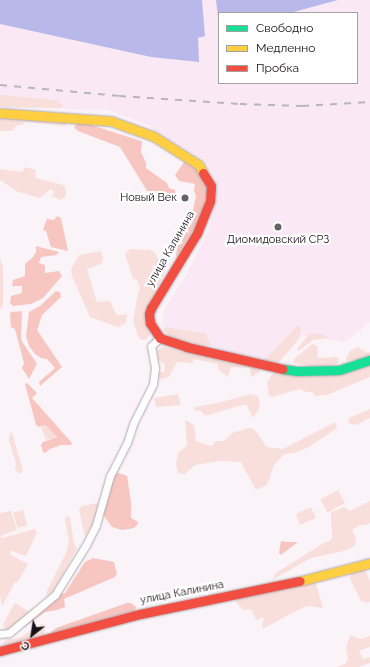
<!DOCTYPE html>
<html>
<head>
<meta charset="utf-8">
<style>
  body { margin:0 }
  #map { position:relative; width:370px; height:667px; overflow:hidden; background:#faf4f8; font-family:Raleway,sans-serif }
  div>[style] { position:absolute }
  .built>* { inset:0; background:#fae9f5 }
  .green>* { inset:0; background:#f9dfdc; transform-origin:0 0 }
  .forest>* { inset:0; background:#f7c6c1 }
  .water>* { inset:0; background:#b9b8ea }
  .roads { filter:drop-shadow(0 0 1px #afa9ad) drop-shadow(0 0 1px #afa9ad) }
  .street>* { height:7px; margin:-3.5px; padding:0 3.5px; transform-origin:3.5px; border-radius:3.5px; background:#fefdfe }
  .fast>* { height:9px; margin:-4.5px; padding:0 4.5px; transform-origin:4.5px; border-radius:4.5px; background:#16e098 }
  .slow>* { height:9px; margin:-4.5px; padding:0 4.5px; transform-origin:4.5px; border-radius:4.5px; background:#ffcf43 }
  .jam>* { height:9px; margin:-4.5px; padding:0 4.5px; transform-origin:4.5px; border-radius:4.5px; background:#f24e42 }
  .rail>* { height:2px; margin-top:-1px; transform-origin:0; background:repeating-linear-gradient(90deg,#b8b6b7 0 7px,transparent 0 14px) }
  .dots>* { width:11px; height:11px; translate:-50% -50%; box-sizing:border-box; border:2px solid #fff; border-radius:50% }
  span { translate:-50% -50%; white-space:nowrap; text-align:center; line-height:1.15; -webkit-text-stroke:4px #fff; paint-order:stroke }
  .poi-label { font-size:11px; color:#181216 }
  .right { translate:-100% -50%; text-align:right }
  .street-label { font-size:11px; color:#181216 }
  .legend { position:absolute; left:218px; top:12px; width:140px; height:72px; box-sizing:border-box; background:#fff; border:1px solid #a3a0a2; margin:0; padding:5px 7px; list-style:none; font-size:12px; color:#181216 }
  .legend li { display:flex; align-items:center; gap:8px; height:20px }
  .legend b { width:20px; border:1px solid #a3a0a2 }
  .north { position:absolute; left:12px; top:615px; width:40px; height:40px; -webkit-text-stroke:3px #fff; paint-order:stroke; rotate:210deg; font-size:11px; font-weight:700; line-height:16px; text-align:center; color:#181216 }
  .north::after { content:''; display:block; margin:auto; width:14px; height:18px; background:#181216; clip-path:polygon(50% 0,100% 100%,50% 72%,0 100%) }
</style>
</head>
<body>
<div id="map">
  <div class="built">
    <i style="clip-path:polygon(202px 0,216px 0,219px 26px,219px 83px,357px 83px,357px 13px,290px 13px,338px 0,370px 0,370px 322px,345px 342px,289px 334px,264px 360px,214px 347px,162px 326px,164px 309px,185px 277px,209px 230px,218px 186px,203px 160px,156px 132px,150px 126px,108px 110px,0 107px,0 24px,151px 57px,198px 62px,198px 38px,205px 35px)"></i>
  </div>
  <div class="green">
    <i style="clip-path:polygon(0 95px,56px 100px,63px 106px,61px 108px,0 107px)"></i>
    <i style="clip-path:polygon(0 115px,67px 120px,66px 126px,24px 122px,23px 125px,18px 125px,11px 131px,0 131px)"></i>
    <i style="clip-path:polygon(25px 167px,36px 170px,35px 178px,64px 185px,66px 192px,65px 197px,61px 200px,51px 196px,54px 193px,51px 189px,40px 198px,16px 191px,0 180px,0 169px,22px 172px)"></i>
    <i style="clip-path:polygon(130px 249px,150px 250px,154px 252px,165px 272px,145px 313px,144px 320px,150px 332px,150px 335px,145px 340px,141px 340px,138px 336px,133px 321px,138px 293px,140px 288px,137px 280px,133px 279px,125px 254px)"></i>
    <i style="clip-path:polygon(101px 251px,103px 258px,101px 264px,87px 269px,97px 302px,110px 301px,117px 315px,127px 314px,126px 323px,118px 327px,90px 317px,72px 276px,71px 269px,79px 255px)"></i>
    <i style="clip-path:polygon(0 259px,3px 267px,3px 305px,0 310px)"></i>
    <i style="clip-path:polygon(297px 326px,301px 327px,300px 338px,280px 361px,276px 363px,264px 360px)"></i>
    <i style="clip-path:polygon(164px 327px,205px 333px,211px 345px,206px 346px,170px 336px,164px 331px)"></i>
    <i style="clip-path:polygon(310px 333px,322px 334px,330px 338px,313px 340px,299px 351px,297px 349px)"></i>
    <i style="clip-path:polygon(312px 344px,317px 346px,318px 358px,336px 357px,339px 359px,336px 365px,311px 366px,294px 363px,294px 359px)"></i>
    <i style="clip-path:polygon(163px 347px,259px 369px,260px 372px,251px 377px,250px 368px,231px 367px,228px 377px,218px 369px,218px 364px,194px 359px,192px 363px,177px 362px,169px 377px,161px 379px,158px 377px,158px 372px,164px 372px,165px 365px,158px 359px,157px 354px,158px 350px)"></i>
    <i style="clip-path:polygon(358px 347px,367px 353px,370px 352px,370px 355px,359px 360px,346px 361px,346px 358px,350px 351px)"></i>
    <i style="clip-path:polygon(370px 363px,370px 377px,327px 395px,315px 396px,312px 392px,306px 392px,300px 389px,272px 397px,269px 396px,267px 382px,274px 372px,298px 375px,320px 376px,338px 374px)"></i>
    <i style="clip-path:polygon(178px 394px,181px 405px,156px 407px,154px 398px)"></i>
    <i style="clip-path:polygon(251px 394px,258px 396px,260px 403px,258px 410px,253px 418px,246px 404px,205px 416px,201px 411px,193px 410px,195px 407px,217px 403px)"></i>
    <i style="clip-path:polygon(370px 409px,370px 418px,356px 425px,348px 423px,349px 418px)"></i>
    <i style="clip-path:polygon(185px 420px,194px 425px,196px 441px,211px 446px,216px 441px,224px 441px,232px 433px,250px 428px,254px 429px,267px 447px,283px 449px,335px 422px,337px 428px,309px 447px,295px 453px,284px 454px,274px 465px,267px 485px,256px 490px,241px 463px,243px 462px,219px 461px,195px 465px,185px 474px,178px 473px,176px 464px,178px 453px,187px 446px)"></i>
    <i style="clip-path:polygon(45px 425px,57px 437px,46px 440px,41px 427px)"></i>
    <i style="clip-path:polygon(12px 432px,23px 471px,19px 474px,15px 469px,16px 463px,9px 441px,10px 435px)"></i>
    <i style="left:338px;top:490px;width:15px;height:20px;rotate:62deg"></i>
    <i style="clip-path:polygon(370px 501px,370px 523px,366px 525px,360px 525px,352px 530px,356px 538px,355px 546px,344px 551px,311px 558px,272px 580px,276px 573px,322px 544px,330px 541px,332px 538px,331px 512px,344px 507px,350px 511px)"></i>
    <i style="clip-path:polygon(97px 503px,99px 505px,93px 524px,85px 537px,79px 510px,82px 506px)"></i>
    <i style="left:311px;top:507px;width:12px;height:17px;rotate:66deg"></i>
    <i style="left:23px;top:510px;width:16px;height:10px;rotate:75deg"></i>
    <i style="clip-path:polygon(11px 511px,17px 530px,0 536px,2px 538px,35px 529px,37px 533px,26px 556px,12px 551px,10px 552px,11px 555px,28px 564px,17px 583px,15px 582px,2px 606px,0 596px,0 513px)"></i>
    <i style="clip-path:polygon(66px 516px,70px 518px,74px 543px,77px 549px,53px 592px,48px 596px,46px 593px,66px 553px,69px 540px,65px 520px)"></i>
    <i style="clip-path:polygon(365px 570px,370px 581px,370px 602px,367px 603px,361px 601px,350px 579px,351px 573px)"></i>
    <i style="clip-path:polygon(315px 580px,323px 608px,308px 606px,302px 608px,264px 628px,262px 627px,264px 617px,256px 620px,251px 609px,243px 610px,236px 602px,237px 600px,268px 593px,276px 589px)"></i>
    <i style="clip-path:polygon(16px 603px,29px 612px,9px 629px,5px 629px,3px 624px,14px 604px)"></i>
    <i style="clip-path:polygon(42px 624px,45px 625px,44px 636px,0 646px,7px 639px,14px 639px,21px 637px)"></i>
    <i style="clip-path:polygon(350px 635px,361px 639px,370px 636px,370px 647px,359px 651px,363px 659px,370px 657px,370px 663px,359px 667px,336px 667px,345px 664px,348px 660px,346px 648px)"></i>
  </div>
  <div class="forest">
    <i style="clip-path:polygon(78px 123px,88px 124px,141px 141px,142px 142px,141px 152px,146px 163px,146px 168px,167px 183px,169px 188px,175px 190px,175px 194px,170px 196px,166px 192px,161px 191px,152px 195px,149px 194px,120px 147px,78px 131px,74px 127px)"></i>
    <i style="clip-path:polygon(184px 162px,197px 168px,208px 186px,202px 215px,176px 258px,177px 247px,181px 243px,187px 228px,186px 223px,192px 215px,196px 196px,194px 191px,195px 184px,179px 181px,175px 175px)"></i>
    <i style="clip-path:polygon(57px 216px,61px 218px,68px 251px,51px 247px,46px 231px,43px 230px,47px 219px,54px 220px)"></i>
    <i style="clip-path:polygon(36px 246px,59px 252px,56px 255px,41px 257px,39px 263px,45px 265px,45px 273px,59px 271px,62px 276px,43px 298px,31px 304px,13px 306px,10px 303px,11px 296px,22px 293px,22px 286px,12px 286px,13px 280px,25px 276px,25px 264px,33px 257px,36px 252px)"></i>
    <i style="clip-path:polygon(56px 291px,60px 292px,61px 297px,42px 315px,37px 330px,62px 367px,40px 386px,39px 382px,55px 368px,47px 359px,41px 358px,35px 354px,29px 346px,26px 336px,29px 312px,40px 306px)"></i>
    <i style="clip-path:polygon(22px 311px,21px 340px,37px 364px,29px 379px,22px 368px,24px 363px,15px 329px,11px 327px,10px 315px,11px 312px)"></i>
    <i style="clip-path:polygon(27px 383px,37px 393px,32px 398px,72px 443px,71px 445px,61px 445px,50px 449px,45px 453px,43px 452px,41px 445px,43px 442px,57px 437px,45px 425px,39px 427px,36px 425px,25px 384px)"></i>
    <i style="clip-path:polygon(119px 473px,127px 476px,131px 502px,131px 518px,137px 521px,138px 524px,134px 528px,122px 530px,112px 527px,104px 516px,103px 511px,112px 481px,115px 474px)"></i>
    <i style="clip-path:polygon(281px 541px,288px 542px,298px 542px,281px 555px,279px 553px)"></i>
    <i style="clip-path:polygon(93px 558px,114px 562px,117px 574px,115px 577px,64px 599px,65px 607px,57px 610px,45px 612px,26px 626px,20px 628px,59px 595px,65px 593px,85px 562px)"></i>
    <i style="clip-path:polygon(127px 603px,131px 603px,136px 607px,135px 611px,49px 634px,56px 628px)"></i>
  </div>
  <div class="water">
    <i style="clip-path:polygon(0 0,202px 0,205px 36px,198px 38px,199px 62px,151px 57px,0 24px)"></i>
    <i style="clip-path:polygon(216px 0,338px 0,290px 13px,219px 13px,219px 26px)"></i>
  </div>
  <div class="roads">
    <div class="street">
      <i style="left:0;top:634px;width:9px;rotate:-6deg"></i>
      <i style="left:9px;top:633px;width:60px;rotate:-39.6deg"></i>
      <i style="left:55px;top:595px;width:59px;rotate:-58.2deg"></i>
      <i style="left:86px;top:545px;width:22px;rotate:-63deg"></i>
      <i style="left:96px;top:525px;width:51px;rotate:-74.1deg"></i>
      <i style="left:110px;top:476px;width:37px;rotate:-63deg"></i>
      <i style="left:127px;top:443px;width:22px;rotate:-72deg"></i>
      <i style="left:134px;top:422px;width:42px;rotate:-63.4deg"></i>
      <i style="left:153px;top:384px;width:16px;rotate:-83deg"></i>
      <i style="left:155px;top:368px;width:22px;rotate:-100deg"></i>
      <i style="left:151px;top:346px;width:12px;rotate:-42deg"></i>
    </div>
    <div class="fast">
      <i style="left:283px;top:369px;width:15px;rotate:8deg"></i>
      <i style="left:298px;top:371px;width:41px;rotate:-1.4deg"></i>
      <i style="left:339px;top:370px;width:33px;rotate:-18deg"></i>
    </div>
    <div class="slow">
      <i style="left:0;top:113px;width:111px;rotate:4.1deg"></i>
      <i style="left:111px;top:121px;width:45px;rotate:19.7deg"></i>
      <i style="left:153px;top:136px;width:54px;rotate:32.2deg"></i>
      <i style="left:199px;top:165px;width:9px;rotate:63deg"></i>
      <i style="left:300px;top:581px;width:72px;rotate:-14.4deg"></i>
    </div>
    <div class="jam">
      <i style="left:203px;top:173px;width:15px;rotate:58deg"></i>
      <i style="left:211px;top:186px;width:15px;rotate:94deg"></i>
      <i style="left:210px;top:201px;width:35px;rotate:112deg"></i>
      <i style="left:197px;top:233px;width:88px;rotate:121.5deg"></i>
      <i style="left:151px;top:308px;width:6px;rotate:108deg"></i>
      <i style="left:149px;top:314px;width:9px;rotate:84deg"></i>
      <i style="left:150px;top:323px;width:18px;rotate:56deg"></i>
      <i style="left:160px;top:338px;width:28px;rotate:18deg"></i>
      <i style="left:187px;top:347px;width:98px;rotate:12.9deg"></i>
      <i style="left:0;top:651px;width:145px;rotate:-14.8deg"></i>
      <i style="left:140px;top:614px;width:163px;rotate:-11.7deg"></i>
    </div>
  </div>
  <div class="rail">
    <i style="left:0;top:85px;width:120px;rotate:5.3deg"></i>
    <i style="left:119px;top:96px;width:121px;rotate:3.8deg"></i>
    <i style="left:240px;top:104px;width:62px;rotate:1.8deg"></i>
    <i style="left:302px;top:106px;width:68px;rotate:-3.4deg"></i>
  </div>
  <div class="dots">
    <i style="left:185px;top:198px;background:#676165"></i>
    <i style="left:278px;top:227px;background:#676165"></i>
  </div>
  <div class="poi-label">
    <span class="right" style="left:177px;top:198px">Новый Век</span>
    <span style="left:278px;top:240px">Диомидовский СРЗ</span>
  </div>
  <div class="street-label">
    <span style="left:171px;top:249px;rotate:-60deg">улица Калинина</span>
    <span style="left:182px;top:593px;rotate:-11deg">улица Калинина</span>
  </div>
  <ul class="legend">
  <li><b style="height:5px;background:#16e098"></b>Свободно</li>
  <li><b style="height:5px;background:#ffcf43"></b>Медленно</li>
  <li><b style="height:5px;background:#f24e42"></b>Пробка</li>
  </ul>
  <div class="north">С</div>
</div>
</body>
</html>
